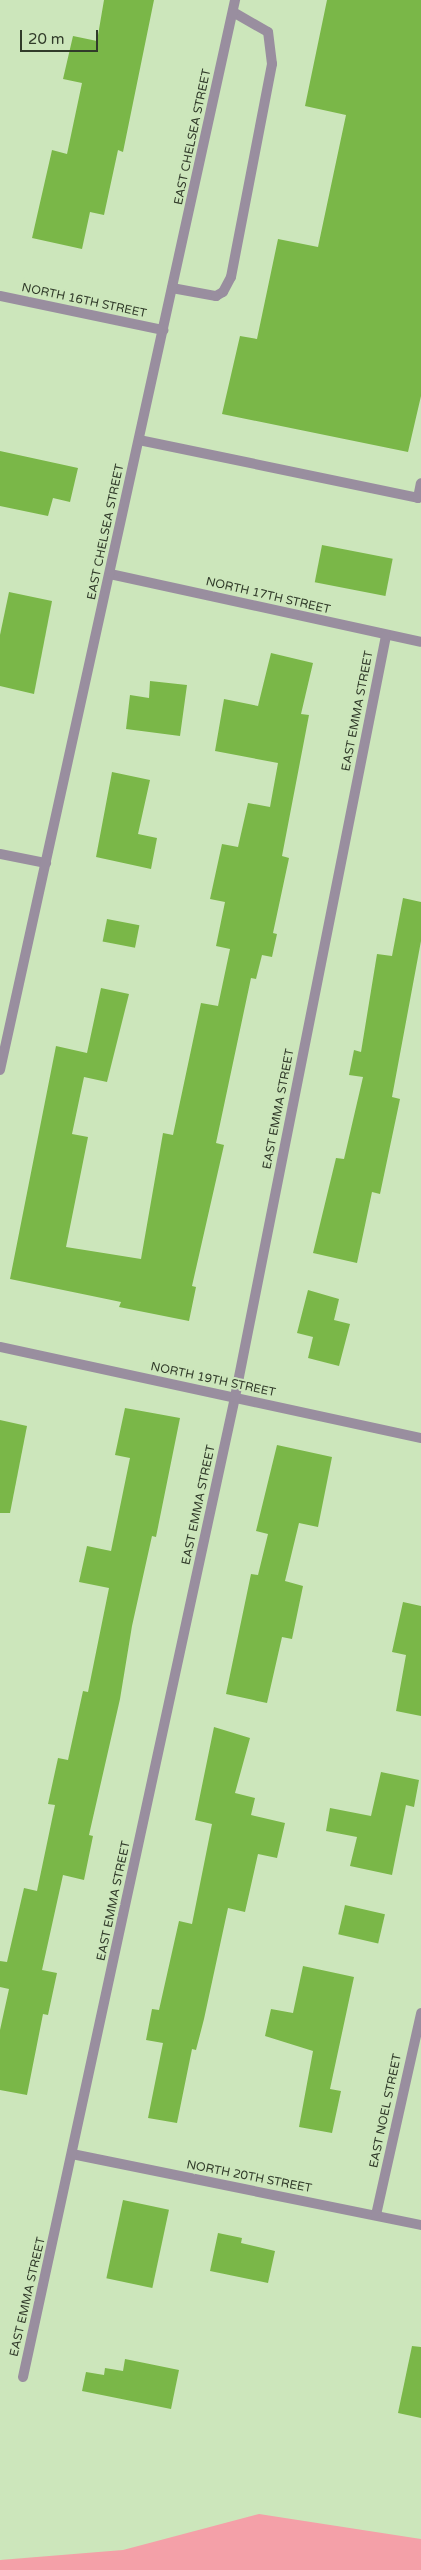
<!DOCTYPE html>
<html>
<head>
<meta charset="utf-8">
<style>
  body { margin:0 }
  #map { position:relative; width:421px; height:2570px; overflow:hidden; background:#cce6bb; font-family:"Varela Round",sans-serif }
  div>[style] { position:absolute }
  .green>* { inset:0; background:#f4a0a8 }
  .building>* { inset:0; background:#7ab748; transform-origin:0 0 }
  .service>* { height:10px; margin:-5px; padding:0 5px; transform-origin:5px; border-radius:5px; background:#998e9f }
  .minor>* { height:10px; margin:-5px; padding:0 5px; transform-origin:5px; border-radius:5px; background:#998e9f }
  span { translate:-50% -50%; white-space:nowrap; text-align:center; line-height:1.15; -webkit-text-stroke:4px #cce6bb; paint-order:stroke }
  .street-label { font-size:12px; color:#313b2a }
  .scale { position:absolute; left:20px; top:30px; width:78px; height:22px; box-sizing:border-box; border:2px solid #313b2a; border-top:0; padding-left:6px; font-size:15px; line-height:18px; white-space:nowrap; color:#313b2a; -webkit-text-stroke:4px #cce6bb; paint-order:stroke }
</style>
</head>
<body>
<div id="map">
  <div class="green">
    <i style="clip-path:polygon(259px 2514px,421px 2539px,421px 2570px,0 2570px,0 2560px,123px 2550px)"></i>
  </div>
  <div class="building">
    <i style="clip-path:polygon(104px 0,154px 0,123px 152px,118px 150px,104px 215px,90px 212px,82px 249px,32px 238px,52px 150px,67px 154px,82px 83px,63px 79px,73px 36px,97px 41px)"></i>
    <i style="clip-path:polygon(327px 0,421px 0,421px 396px,408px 452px,222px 414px,240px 336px,257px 339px,278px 239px,318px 247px,346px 115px,305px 106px)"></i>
    <i style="clip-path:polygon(0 451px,78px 468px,70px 502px,53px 498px,48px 516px,0 506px)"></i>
    <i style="left:322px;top:545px;width:72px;height:38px;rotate:11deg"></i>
    <i style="clip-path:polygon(9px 592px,52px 601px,34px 694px,0 686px,0 635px)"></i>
    <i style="clip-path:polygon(271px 653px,313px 663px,301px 714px,309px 715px,282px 856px,289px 858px,273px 933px,277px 934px,272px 957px,262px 955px,256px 979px,251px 978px,216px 1143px,224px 1145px,192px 1286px,196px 1287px,189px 1321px,119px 1307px,121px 1302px,10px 1279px,56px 1046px,87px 1053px,101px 988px,129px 994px,107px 1082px,84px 1077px,72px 1134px,88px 1137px,66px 1247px,141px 1259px,163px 1133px,173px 1135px,201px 1003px,218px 1006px,230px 949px,216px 946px,225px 902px,210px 899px,222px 844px,238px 847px,248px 803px,270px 807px,278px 763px,215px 751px,224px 699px,258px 706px)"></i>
    <i style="clip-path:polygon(150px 681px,187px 685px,180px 736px,126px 729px,130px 695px,149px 698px)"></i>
    <i style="clip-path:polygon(112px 772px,150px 780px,138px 834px,157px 838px,151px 869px,96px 857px)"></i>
    <i style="clip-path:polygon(403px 898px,421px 902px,421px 941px,392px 1097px,400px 1099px,380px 1194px,372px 1192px,357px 1263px,313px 1253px,336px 1158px,344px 1159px,363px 1077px,349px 1075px,354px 1050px,361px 1052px,377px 954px,392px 956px)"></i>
    <i style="left:107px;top:919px;width:33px;height:23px;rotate:11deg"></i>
    <i style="clip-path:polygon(308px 1290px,339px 1299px,334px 1320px,350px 1324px,339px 1366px,308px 1358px,313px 1337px,297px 1333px)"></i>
    <i style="clip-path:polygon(125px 1408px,180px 1418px,156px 1537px,152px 1536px,132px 1626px,120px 1699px,89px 1835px,93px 1836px,84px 1880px,63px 1875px,42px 1970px,57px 1973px,48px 2015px,43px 2014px,27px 2095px,0 2090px,0 2030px,9px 1989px,0 1987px,0 1961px,7px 1962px,24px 1888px,37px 1891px,55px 1805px,48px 1804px,58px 1758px,68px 1760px,83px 1691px,88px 1692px,109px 1588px,79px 1582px,87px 1546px,111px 1551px,130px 1458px,115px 1455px)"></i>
    <i style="clip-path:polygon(0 1420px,27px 1426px,10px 1513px,0 1513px)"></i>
    <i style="clip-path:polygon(277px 1445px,332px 1457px,318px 1527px,299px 1523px,285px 1581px,303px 1586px,292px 1639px,282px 1637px,267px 1703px,226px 1694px,251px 1574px,258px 1575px,268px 1534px,256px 1531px)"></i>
    <i style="clip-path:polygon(403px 1602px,421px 1606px,421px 1716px,396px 1711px,406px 1655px,392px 1652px)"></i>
    <i style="clip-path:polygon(214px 1727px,250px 1738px,235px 1793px,255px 1798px,251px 1815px,285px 1823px,277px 1858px,258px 1854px,245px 1912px,228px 1908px,204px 2019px,196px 2050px,192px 2049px,177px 2123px,148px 2118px,163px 2043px,146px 2040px,152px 2009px,159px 2010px,179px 1921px,192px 1924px,212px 1824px,195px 1820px)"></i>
    <i style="clip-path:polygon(381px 1772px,419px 1780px,414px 1807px,406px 1805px,392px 1875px,350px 1866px,357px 1837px,326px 1831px,330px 1808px,371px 1816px)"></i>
    <i style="left:345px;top:1905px;width:41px;height:30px;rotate:13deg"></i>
    <i style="clip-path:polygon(303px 1966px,354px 1977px,330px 2089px,341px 2091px,332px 2133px,299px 2127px,313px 2051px,265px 2036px,271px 2009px,293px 2013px)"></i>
    <i style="left:123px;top:2200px;width:47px;height:80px;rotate:12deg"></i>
    <i style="clip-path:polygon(218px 2233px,242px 2238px,241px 2243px,275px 2251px,268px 2283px,210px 2271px)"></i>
    <i style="clip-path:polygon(412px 2346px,421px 2347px,421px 2418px,398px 2413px)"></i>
    <i style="clip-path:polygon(125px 2359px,179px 2370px,171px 2409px,82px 2391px,86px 2372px,104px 2375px,105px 2368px,123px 2371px)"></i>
  </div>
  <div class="service">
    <i style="left:172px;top:288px;width:45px;rotate:10.3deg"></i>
    <i style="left:216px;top:296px;width:8px;rotate:-30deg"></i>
    <i style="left:223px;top:292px;width:17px;rotate:-62deg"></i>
    <i style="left:231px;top:277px;width:217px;rotate:-79.1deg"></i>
    <i style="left:272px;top:64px;width:32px;rotate:-97deg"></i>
    <i style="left:268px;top:32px;width:40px;rotate:-150.3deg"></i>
    <i style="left:139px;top:440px;width:285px;rotate:11.7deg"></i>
    <i style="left:418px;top:498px;width:15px;rotate:-79deg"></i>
  </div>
  <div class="minor">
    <i style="left:0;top:296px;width:167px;rotate:11.8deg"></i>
    <i style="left:110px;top:574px;width:318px;rotate:12.3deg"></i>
    <i style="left:0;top:854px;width:47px;rotate:11.1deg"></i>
    <i style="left:0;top:1070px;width:1096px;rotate:-77.61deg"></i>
    <i style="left:0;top:1347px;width:431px;rotate:12.2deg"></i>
    <i style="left:72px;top:2154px;width:356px;rotate:11.5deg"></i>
    <i style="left:376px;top:2215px;width:207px;rotate:-77.4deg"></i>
    <i style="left:23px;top:2377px;width:1003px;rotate:-77.79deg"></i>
    <i style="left:235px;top:1397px;width:776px;rotate:-78.78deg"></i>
  </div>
  <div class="street-label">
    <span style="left:193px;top:137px;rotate:-78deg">EAST CHELSEA STREET</span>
    <span style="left:84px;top:301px;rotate:12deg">NORTH 16TH STREET</span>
    <span style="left:106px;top:532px;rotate:-78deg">EAST CHELSEA STREET</span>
    <span style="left:268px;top:596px;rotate:13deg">NORTH 17TH STREET</span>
    <span style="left:358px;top:711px;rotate:-79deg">EAST EMMA STREET</span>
    <span style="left:279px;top:1109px;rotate:-79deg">EAST EMMA STREET</span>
    <span style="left:213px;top:1380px;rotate:12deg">NORTH 19TH STREET</span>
    <span style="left:199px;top:1505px;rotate:-78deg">EAST EMMA STREET</span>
    <span style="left:114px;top:1901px;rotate:-78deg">EAST EMMA STREET</span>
    <span style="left:386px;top:2111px;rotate:-78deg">EAST NOEL STREET</span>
    <span style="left:249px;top:2177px;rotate:11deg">NORTH 20TH STREET</span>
    <span style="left:28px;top:2297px;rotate:-77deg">EAST EMMA STREET</span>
  </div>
  <div class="scale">20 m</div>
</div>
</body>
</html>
